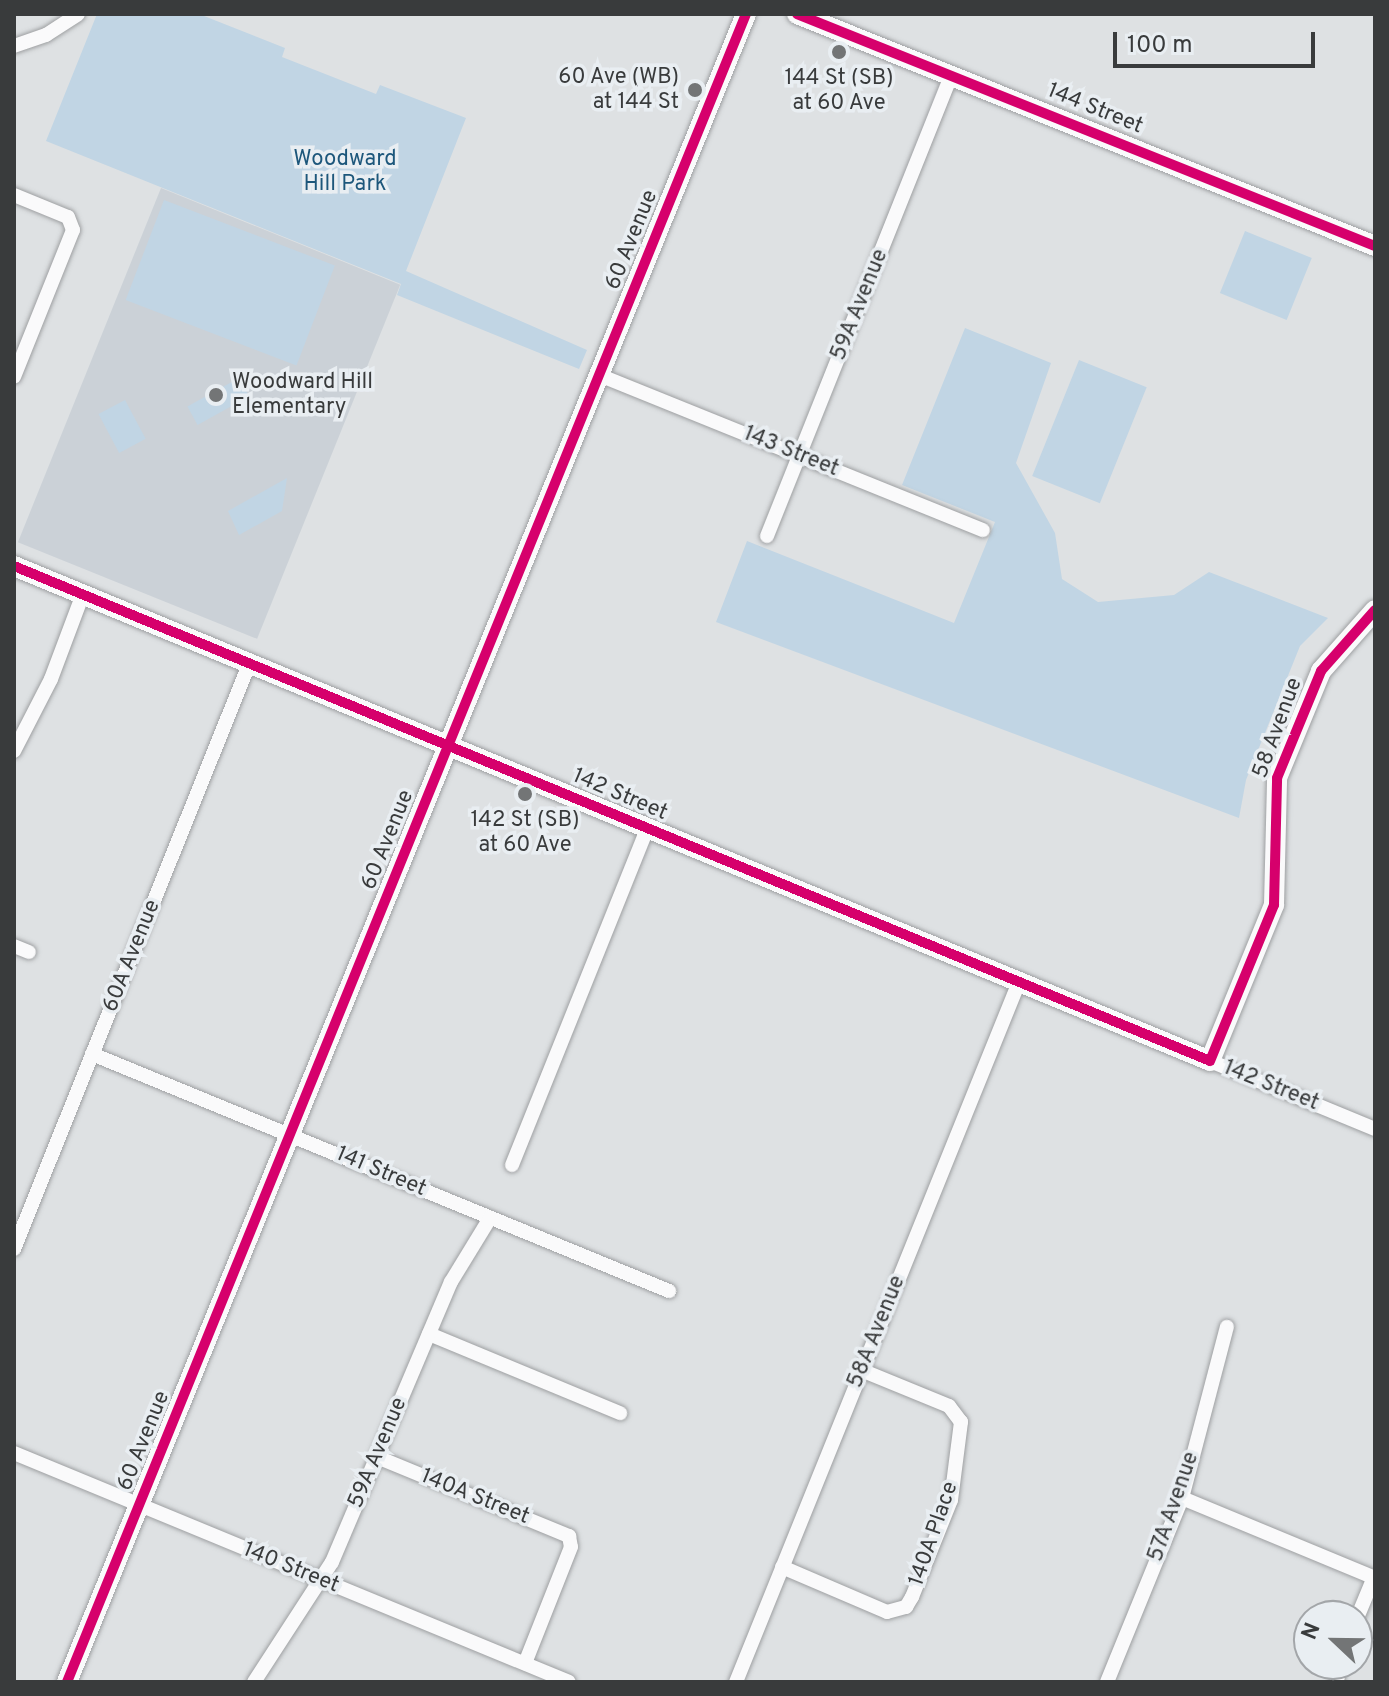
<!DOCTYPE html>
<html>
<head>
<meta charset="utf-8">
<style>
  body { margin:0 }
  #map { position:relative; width:1389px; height:1696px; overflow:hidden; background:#dee1e3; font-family:Overpass,sans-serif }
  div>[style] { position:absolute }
  .built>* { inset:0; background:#cbd1d7; transform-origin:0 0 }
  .green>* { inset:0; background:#c1d5e4; transform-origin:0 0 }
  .roads { filter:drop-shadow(0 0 2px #9ea0a2) drop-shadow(0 0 2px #9ea0a2) }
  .street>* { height:14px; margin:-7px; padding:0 7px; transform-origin:7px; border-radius:7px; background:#fafafb }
  .secondary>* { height:20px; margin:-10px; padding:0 10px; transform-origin:10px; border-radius:10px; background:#fafafb }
  .cycleway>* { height:10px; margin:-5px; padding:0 5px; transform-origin:5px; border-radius:5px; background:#d6006c }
  .dots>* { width:22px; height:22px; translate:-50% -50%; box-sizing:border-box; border:4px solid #e9eef2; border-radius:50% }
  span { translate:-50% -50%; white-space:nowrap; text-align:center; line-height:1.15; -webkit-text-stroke:7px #e9eef2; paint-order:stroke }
  .poi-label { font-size:22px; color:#393b3c }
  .right { translate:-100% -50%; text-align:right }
  .left { translate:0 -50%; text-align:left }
  .street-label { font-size:22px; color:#393b3c }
  .park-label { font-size:22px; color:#1d577b }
  .frame { position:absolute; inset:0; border:16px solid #393b3c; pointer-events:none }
  .north { position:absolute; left:1293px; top:1600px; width:80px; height:80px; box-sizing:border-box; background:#e9eef2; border:2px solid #a3a6a9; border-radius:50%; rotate:292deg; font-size:22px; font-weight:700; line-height:32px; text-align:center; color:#393b3c }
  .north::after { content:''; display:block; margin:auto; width:28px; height:36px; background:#737576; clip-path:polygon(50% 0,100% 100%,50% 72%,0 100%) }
  .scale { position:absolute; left:1113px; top:32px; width:202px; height:36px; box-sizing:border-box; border:4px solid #393b3c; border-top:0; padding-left:10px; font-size:24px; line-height:28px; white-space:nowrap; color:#393b3c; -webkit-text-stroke:6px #e9eef2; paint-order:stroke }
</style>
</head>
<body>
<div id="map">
  <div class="built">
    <i style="left:161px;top:188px;width:258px;height:382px;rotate:22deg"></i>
  </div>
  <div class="green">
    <i style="clip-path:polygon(97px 14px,199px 14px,285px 48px,282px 57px,376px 94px,380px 85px,466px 118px,406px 271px,587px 350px,579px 369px,397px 295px,401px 284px,46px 141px)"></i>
    <i style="left:164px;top:200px;width:183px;height:107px;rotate:21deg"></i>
    <i style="left:1245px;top:231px;width:72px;height:67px;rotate:22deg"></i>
    <i style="clip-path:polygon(965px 328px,1051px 363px,1016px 463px,1055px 533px,1062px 579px,1098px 602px,1174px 595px,1209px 572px,1328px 618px,1300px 646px,1246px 780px,1239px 818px,716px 622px,747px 541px,954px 623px,995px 522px,902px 485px)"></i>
    <i style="left:1079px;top:360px;width:73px;height:125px;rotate:22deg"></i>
    <i style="left:239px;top:378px;width:21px;height:59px;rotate:61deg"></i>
    <i style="left:125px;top:400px;width:44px;height:30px;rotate:62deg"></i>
    <i style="clip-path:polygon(287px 478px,282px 511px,239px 535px,228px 511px)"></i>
  </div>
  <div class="roads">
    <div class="street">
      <i style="left:14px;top:46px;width:34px;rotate:-19deg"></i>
      <i style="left:46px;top:35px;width:38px;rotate:-33deg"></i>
      <i style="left:14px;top:195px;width:58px;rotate:22.2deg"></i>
      <i style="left:68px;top:217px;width:14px;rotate:69deg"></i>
      <i style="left:73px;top:230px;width:158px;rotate:111.9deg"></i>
      <i style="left:599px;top:375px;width:414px;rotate:22deg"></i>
      <i style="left:767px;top:536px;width:498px;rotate:-68.2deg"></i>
      <i style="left:14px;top:751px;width:81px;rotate:-62.8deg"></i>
      <i style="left:51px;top:679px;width:91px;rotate:-69.4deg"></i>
      <i style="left:14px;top:946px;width:16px;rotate:22deg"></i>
      <i style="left:92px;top:1054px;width:624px;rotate:22.33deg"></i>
      <i style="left:1210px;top:1061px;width:178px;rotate:22.4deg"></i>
      <i style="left:512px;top:1165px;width:362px;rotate:-68.1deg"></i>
      <i style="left:14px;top:1249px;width:633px;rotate:-68.1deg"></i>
      <i style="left:429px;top:1334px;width:207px;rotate:22.5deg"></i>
      <i style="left:14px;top:1453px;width:600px;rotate:22.42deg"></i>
      <i style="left:377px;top:1457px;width:208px;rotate:22.4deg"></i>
      <i style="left:569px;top:1536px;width:11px;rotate:80deg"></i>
      <i style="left:571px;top:1547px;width:125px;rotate:111.6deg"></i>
      <i style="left:1182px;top:1498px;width:209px;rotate:22.5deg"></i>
      <i style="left:782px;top:1567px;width:114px;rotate:23.2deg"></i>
      <i style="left:887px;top:1612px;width:20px;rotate:-15deg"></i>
      <i style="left:906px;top:1607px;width:12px;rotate:-59deg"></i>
      <i style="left:912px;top:1597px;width:105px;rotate:-68.1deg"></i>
      <i style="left:951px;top:1500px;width:79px;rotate:-82.7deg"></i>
      <i style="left:961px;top:1422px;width:20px;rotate:-127deg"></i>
      <i style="left:949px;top:1406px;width:95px;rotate:-157.8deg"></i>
      <i style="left:1357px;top:1618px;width:44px;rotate:-67.5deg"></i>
      <i style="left:254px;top:1682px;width:143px;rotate:-57deg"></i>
      <i style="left:332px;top:1562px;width:304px;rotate:-67deg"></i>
      <i style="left:451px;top:1282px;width:75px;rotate:-58.6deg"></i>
      <i style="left:736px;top:1682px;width:755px;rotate:-67.99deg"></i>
      <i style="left:1107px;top:1682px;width:199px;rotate:-67.8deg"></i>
      <i style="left:1182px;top:1498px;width:177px;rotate:-75.3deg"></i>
      <i style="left:1337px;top:1682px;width:18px;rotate:-81deg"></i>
    </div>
    <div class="secondary">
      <i style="left:797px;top:14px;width:623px;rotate:21.87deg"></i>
      <i style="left:14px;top:566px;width:1294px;rotate:22.48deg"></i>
      <i style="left:1210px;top:1061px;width:169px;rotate:-67.7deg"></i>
      <i style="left:1274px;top:905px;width:127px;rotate:-88.6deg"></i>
      <i style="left:1277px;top:778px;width:116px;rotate:-67.6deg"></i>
      <i style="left:1321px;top:671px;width:81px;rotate:-48.5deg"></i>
      <i style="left:67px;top:1682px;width:1801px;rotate:-67.85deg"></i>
    </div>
  </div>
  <div class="cycleway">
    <i style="left:797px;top:14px;width:623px;rotate:21.87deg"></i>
    <i style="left:14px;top:566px;width:1294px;rotate:22.48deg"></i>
    <i style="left:1210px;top:1061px;width:169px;rotate:-67.7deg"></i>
    <i style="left:1274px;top:905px;width:127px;rotate:-88.6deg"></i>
    <i style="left:1277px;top:778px;width:116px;rotate:-67.6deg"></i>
    <i style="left:1321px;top:671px;width:81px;rotate:-48.5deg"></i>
    <i style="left:67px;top:1682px;width:1801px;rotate:-67.85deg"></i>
  </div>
  <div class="dots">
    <i style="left:839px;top:52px;background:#737576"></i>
    <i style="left:695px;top:90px;background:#737576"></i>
    <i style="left:216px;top:395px;background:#737576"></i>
    <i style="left:525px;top:794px;background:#737576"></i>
  </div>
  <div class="poi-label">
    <span class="right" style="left:679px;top:90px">60 Ave (WB)<br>at 144 St</span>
    <span style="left:839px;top:91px">144 St (SB)<br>at 60 Ave</span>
    <span class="left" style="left:232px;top:395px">Woodward Hill<br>Elementary</span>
    <span style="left:525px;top:833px">142 St (SB)<br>at 60 Ave</span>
  </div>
  <div class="street-label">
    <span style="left:1095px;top:109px;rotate:22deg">144 Street</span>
    <span style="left:632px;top:240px;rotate:-68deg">60 Avenue</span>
    <span style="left:860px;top:305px;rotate:-68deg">59A Avenue</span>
    <span style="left:791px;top:452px;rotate:22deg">143 Street</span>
    <span style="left:1278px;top:728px;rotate:-70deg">58 Avenue</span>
    <span style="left:620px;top:795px;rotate:23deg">142 Street</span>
    <span style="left:388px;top:840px;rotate:-68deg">60 Avenue</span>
    <span style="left:132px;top:956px;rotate:-68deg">60A Avenue</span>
    <span style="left:1271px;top:1086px;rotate:22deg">142 Street</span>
    <span style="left:381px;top:1172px;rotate:23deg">141 Street</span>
    <span style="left:877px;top:1332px;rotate:-68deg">58A Avenue</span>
    <span style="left:144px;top:1441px;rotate:-68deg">60 Avenue</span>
    <span style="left:378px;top:1453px;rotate:-67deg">59A Avenue</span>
    <span style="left:475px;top:1497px;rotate:22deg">140A Street</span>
    <span style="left:1174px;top:1507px;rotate:-71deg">57A Avenue</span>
    <span style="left:934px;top:1534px;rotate:-71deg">140A Place</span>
    <span style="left:291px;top:1568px;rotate:22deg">140 Street</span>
  </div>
  <div class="park-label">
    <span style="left:345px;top:172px">Woodward<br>Hill Park</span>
  </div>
  <div class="frame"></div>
  <div class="north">N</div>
  <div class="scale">100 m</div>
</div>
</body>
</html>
